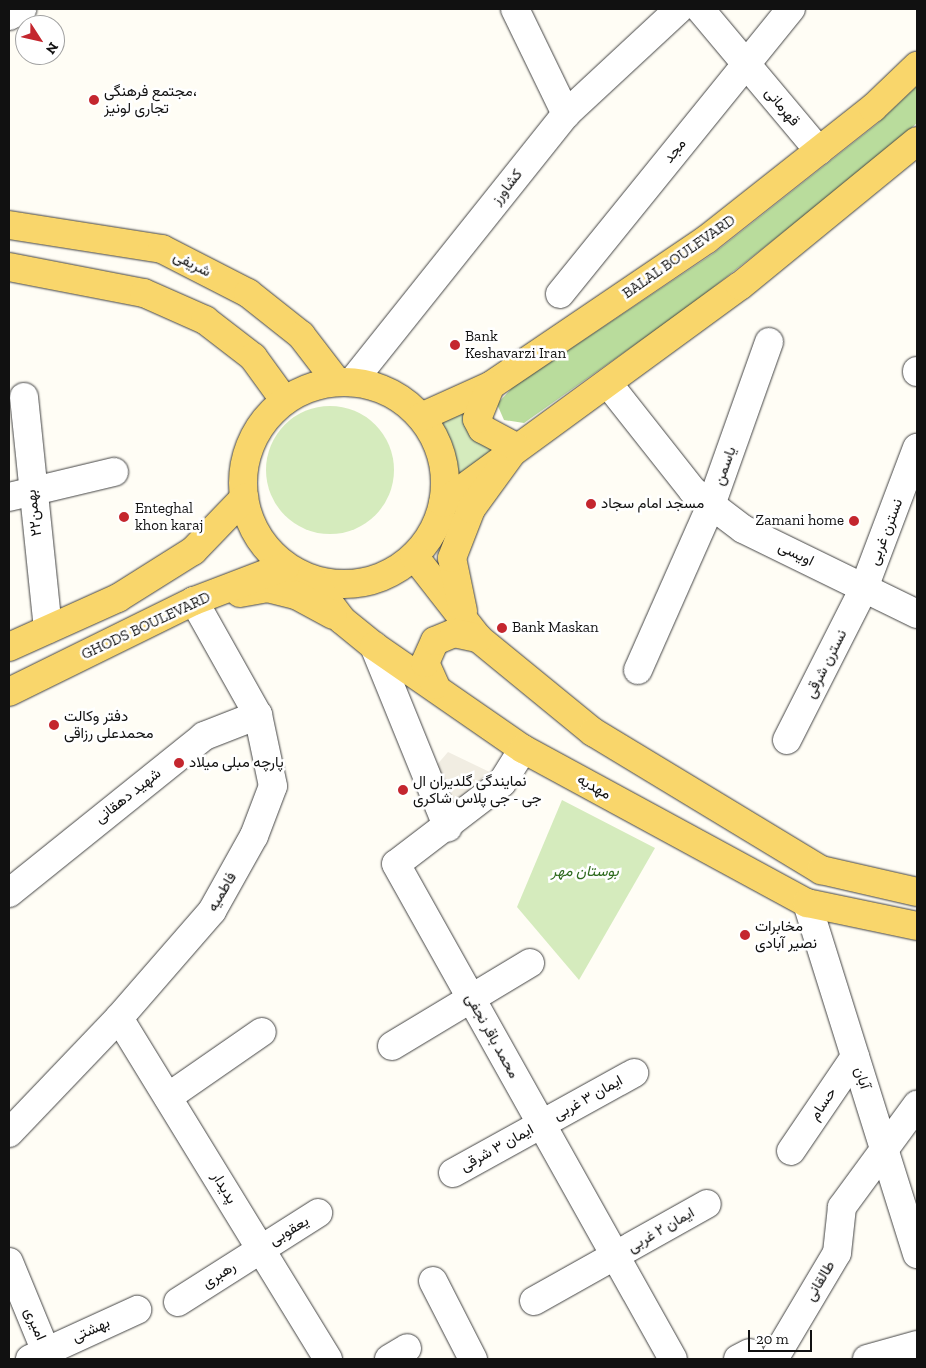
<!DOCTYPE html>
<html>
<head>
<meta charset="utf-8">
<style>
  body { margin:0 }
  #map { position:relative; width:926px; height:1368px; overflow:hidden; background:#fffdf5; font-family:"Zilla Slab",Vazirmatn,serif }
  div>[style] { position:absolute }
  .green>* { inset:0; background:#d5ebbd }
  .round { border-radius:50% }
  .forest>* { inset:0; background:#b9dc9c }
  .plaza>* { inset:0; background:#f1ede2 }
  .roads { filter:drop-shadow(0 0 1px #444) drop-shadow(0 0 1px #444) }
  .minor>* { height:28px; margin:-14px; padding:0 14px; transform-origin:14px; border-radius:14px; background:#fff }
  .major>* { height:28px; margin:-14px; padding:0 14px; transform-origin:14px; border-radius:14px; background:#f9d66b }
  .major>.ring { margin:-14px; padding:0; box-sizing:content-box; background:none; border:28px solid #f9d66b; border-radius:50% }
  .dots>* { width:14px; height:14px; translate:-50% -50%; box-sizing:border-box; border:2px solid #fff; border-radius:50% }
  span { translate:-50% -50%; white-space:nowrap; text-align:center; line-height:1.15; -webkit-text-stroke:5px #fff; paint-order:stroke }
  .poi-label { font-size:15px; color:#111 }
  .left { translate:0 -50%; text-align:left }
  .right { translate:-100% -50%; text-align:right }
  .street-label { font-size:15px; color:#111 }
  .park-label { font-size:15px; color:#2f6b1f; font-style:italic }
  .frame { position:absolute; inset:0; border:10px solid #111; pointer-events:none }
  .north { position:absolute; left:15px; top:15px; width:50px; height:50px; box-sizing:border-box; background:#fff; border:1px solid #a0a0a0; border-radius:50%; rotate:125deg; font-size:14px; font-weight:700; line-height:20px; text-align:center; color:#111 }
  .north::after { content:''; display:block; margin:auto; width:18px; height:22px; background:#c4262e; clip-path:polygon(50% 0,100% 100%,50% 72%,0 100%) }
  .scale { position:absolute; left:748px; top:1330px; width:64px; height:22px; box-sizing:border-box; border:2px solid #111; border-top:0; padding-left:6px; font-size:15px; line-height:18px; white-space:nowrap; color:#111; -webkit-text-stroke:4px #fff; paint-order:stroke }
</style>
</head>
<body>
<div id="map">
  <div class="green">
    <i style="clip-path:polygon(479px 398px,505px 450px,451px 488px,449px 452px,431px 419px)"></i>
    <i class="round" style="left:266px;top:406px;width:128px;height:128px"></i>
    <i style="clip-path:polygon(562px 800px,655px 848px,579px 980px,517px 907px)"></i>
  </div>
  <div class="forest">
    <i style="clip-path:polygon(917px 86px,917px 123px,879px 157px,687px 308px,524px 423px,504px 420px,497px 404px,513px 387px,714px 253px,877px 124px)"></i>
  </div>
  <div class="plaza">
    <i style="clip-path:polygon(448px 752px,498px 776px,453px 817px,435px 767px)"></i>
  </div>
  <div class="roads">
    <div class="minor">
      <i style="left:515px;top:9px;width:117px;rotate:64.1deg"></i>
      <i style="left:700px;top:9px;width:185px;rotate:50deg"></i>
      <i style="left:9px;top:16px;width:15px;rotate:-28deg"></i>
      <i style="left:560px;top:294px;width:367px;rotate:-51deg"></i>
      <i style="left:917px;top:372px;width:1px;rotate:-90deg"></i>
      <i style="left:352px;top:382px;width:343px;rotate:-51.4deg"></i>
      <i style="left:566px;top:114px;width:154px;rotate:-42.9deg"></i>
      <i style="left:610px;top:386px;width:134px;rotate:51.7deg"></i>
      <i style="left:693px;top:491px;width:63px;rotate:37.2deg"></i>
      <i style="left:743px;top:529px;width:194px;rotate:26deg"></i>
      <i style="left:24px;top:397px;width:233px;rotate:84.1deg"></i>
      <i style="left:9px;top:497px;width:108px;rotate:-13.4deg"></i>
      <i style="left:374px;top:646px;width:196px;rotate:67.9deg"></i>
      <i style="left:638px;top:670px;width:180px;rotate:-66.1deg"></i>
      <i style="left:711px;top:505px;width:173px;rotate:-70.4deg"></i>
      <i style="left:787px;top:740px;width:170px;rotate:-63.1deg"></i>
      <i style="left:864px;top:588px;width:150px;rotate:-69.3deg"></i>
      <i style="left:523px;top:749px;width:40px;rotate:122deg"></i>
      <i style="left:502px;top:783px;width:133px;rotate:142.6deg"></i>
      <i style="left:396px;top:864px;width:567px;rotate:60.77deg"></i>
      <i style="left:9px;top:893px;width:250px;rotate:-38.8deg"></i>
      <i style="left:204px;top:736px;width:58px;rotate:-21.3deg"></i>
      <i style="left:807px;top:903px;width:368px;rotate:72.6deg"></i>
      <i style="left:119px;top:1018px;width:400px;rotate:58.5deg"></i>
      <i style="left:392px;top:1046px;width:161px;rotate:-31deg"></i>
      <i style="left:168px;top:1097px;width:114px;rotate:-34.7deg"></i>
      <i style="left:9px;top:1133px;width:159px;rotate:-46.3deg"></i>
      <i style="left:119px;top:1018px;width:142px;rotate:-49deg"></i>
      <i style="left:212px;top:911px;width:86px;rotate:-60.8deg"></i>
      <i style="left:254px;top:836px;width:53px;rotate:-69.2deg"></i>
      <i style="left:273px;top:786px;width:73px;rotate:-101.9deg"></i>
      <i style="left:258px;top:715px;width:131px;rotate:-119.3deg"></i>
      <i style="left:791px;top:1151px;width:114px;rotate:-55.8deg"></i>
      <i style="left:453px;top:1173px;width:207px;rotate:-28.9deg"></i>
      <i style="left:9px;top:1262px;width:105px;rotate:67.6deg"></i>
      <i style="left:433px;top:1281px;width:88px;rotate:62.9deg"></i>
      <i style="left:534px;top:1301px;width:198px;rotate:-29.3deg"></i>
      <i style="left:178px;top:1302px;width:166px;rotate:-32.4deg"></i>
      <i style="left:30px;top:1359px;width:118px;rotate:-24.6deg"></i>
      <i style="left:389px;top:1359px;width:21px;rotate:-31deg"></i>
      <i style="left:738px;top:1359px;width:13px;rotate:-27deg"></i>
      <i style="left:774px;top:1359px;width:123px;rotate:-59.3deg"></i>
      <i style="left:837px;top:1253px;width:46px;rotate:-83.8deg"></i>
      <i style="left:842px;top:1207px;width:127px;rotate:-53.7deg"></i>
      <i style="left:867px;top:1359px;width:52px;rotate:-15.6deg"></i>
    </div>
    <div class="major">
      <i style="left:9px;top:225px;width:155px;rotate:8.9deg"></i>
      <i style="left:162px;top:249px;width:97px;rotate:27.1deg"></i>
      <i style="left:248px;top:293px;width:68px;rotate:38.4deg"></i>
      <i style="left:301px;top:335px;width:59px;rotate:52.5deg"></i>
      <i style="left:9px;top:267px;width:137px;rotate:10.9deg"></i>
      <i style="left:144px;top:293px;width:67px;rotate:23.9deg"></i>
      <i style="left:205px;top:320px;width:61px;rotate:37.6deg"></i>
      <i style="left:253px;top:357px;width:54px;rotate:54deg"></i>
      <i class="ring" style="left:243px;top:382px;width:174px;height:174px"></i>
      <i style="left:421px;top:417px;width:76px;rotate:-24.2deg"></i>
      <i style="left:490px;top:386px;width:262px;rotate:-34.1deg"></i>
      <i style="left:707px;top:239px;width:211px;rotate:-38.3deg"></i>
      <i style="left:873px;top:108px;width:61px;rotate:-43.7deg"></i>
      <i style="left:443px;top:503px;width:368px;rotate:-36.2deg"></i>
      <i style="left:740px;top:286px;width:229px;rotate:-39.3deg"></i>
      <i style="left:414px;top:556px;width:104px;rotate:52deg"></i>
      <i style="left:478px;top:638px;width:149px;rotate:39.3deg"></i>
      <i style="left:593px;top:732px;width:267px;rotate:31.2deg"></i>
      <i style="left:821px;top:870px;width:98px;rotate:12.9deg"></i>
      <i style="left:311px;top:579px;width:51px;rotate:52.9deg"></i>
      <i style="left:342px;top:620px;width:41px;rotate:39.1deg"></i>
      <i style="left:374px;top:646px;width:181px;rotate:34.7deg"></i>
      <i style="left:523px;top:749px;width:323px;rotate:28.5deg"></i>
      <i style="left:807px;top:903px;width:112px;rotate:11.8deg"></i>
      <i style="left:240px;top:593px;width:27px;rotate:-10deg"></i>
      <i style="left:267px;top:588px;width:30px;rotate:14deg"></i>
      <i style="left:296px;top:595px;width:42px;rotate:28.4deg"></i>
      <i style="left:463px;top:611px;width:54px;rotate:-101.7deg"></i>
      <i style="left:452px;top:558px;width:53px;rotate:-68.8deg"></i>
      <i style="left:471px;top:509px;width:77px;rotate:-54deg"></i>
      <i style="left:516px;top:447px;width:38px;rotate:-152deg"></i>
      <i style="left:482px;top:429px;width:11px;rotate:-117deg"></i>
      <i style="left:477px;top:419px;width:35px;rotate:-68deg"></i>
      <i style="left:9px;top:647px;width:120px;rotate:-24.2deg"></i>
      <i style="left:118px;top:598px;width:89px;rotate:-32.1deg"></i>
      <i style="left:193px;top:551px;width:74px;rotate:-46.1deg"></i>
      <i style="left:435px;top:685px;width:24px;rotate:-114deg"></i>
      <i style="left:425px;top:663px;width:24px;rotate:-66deg"></i>
      <i style="left:435px;top:641px;width:21px;rotate:-23deg"></i>
      <i style="left:454px;top:633px;width:25px;rotate:12deg"></i>
      <i style="left:9px;top:692px;width:206px;rotate:-26.2deg"></i>
      <i style="left:194px;top:601px;width:98px;rotate:-20.8deg"></i>
    </div>
  </div>
  <div class="dots">
    <i style="left:94px;top:100px;background:#c4262e"></i>
    <i style="left:455px;top:345px;background:#c4262e"></i>
    <i style="left:591px;top:504px;background:#c4262e"></i>
    <i style="left:124px;top:517px;background:#c4262e"></i>
    <i style="left:854px;top:521px;background:#c4262e"></i>
    <i style="left:502px;top:628px;background:#c4262e"></i>
    <i style="left:54px;top:725px;background:#c4262e"></i>
    <i style="left:179px;top:763px;background:#c4262e"></i>
    <i style="left:403px;top:790px;background:#c4262e"></i>
    <i style="left:745px;top:935px;background:#c4262e"></i>
  </div>
  <div class="poi-label">
    <span class="left" style="left:104px;top:100px">مجتمع فرهنگی،<br>تجاری لونیز</span>
    <span class="left" style="left:465px;top:345px">Bank<br>Keshavarzi Iran</span>
    <span class="left" style="left:601px;top:504px">مسجد امام سجاد</span>
    <span class="left" style="left:135px;top:517px">Enteghal<br>khon karaj</span>
    <span class="right" style="left:844px;top:521px">Zamani home</span>
    <span class="left" style="left:512px;top:628px">Bank Maskan</span>
    <span class="left" style="left:64px;top:725px">دفتر وکالت<br>محمدعلی رزاقی</span>
    <span class="left" style="left:189px;top:763px">پارچه مبلی میلاد</span>
    <span class="left" style="left:413px;top:790px">نمایندگی گلدیران ال<br>جی - جی پلاس شاکری</span>
    <span class="left" style="left:755px;top:935px">مخابرات<br>نصیر آبادی</span>
  </div>
  <div class="street-label">
    <span style="left:782px;top:107px;rotate:50deg">قهرمانی</span>
    <span style="left:675px;top:151px;rotate:-51deg">مجد</span>
    <span style="left:507px;top:187px;rotate:-52deg">کشاورز</span>
    <span style="left:679px;top:257px;rotate:-35deg">BALAL BOULEVARD</span>
    <span style="left:192px;top:264px;rotate:27deg">شریفی</span>
    <span style="left:725px;top:466px;rotate:-70deg">یاسمن</span>
    <span style="left:34px;top:513px;rotate:-97deg">۲۲بهمن</span>
    <span style="left:886px;top:532px;rotate:-69deg">نسترن غربی</span>
    <span style="left:796px;top:554px;rotate:26deg">اویسی</span>
    <span style="left:146px;top:626px;rotate:-25deg">GHODS BOULEVARD</span>
    <span style="left:826px;top:664px;rotate:-63deg">نسترن شرقی</span>
    <span style="left:594px;top:787px;rotate:29deg">مهدیه</span>
    <span style="left:128px;top:796px;rotate:-38deg">شهید دهقانی</span>
    <span style="left:222px;top:892px;rotate:-59deg">فاطمیه</span>
    <span style="left:492px;top:1036px;rotate:61deg">محمد باقر نجفی</span>
    <span style="left:862px;top:1078px;rotate:73deg">آبان</span>
    <span style="left:588px;top:1098px;rotate:-29deg">ایمان ۳ غربی</span>
    <span style="left:823px;top:1104px;rotate:-56deg">حسام</span>
    <span style="left:497px;top:1148px;rotate:-29deg">ایمان ۳ شرقی</span>
    <span style="left:224px;top:1188px;rotate:59deg">پدیدار</span>
    <span style="left:661px;top:1230px;rotate:-30deg">ایمان ۲ غربی</span>
    <span style="left:289px;top:1231px;rotate:-31deg">یعقوبی</span>
    <span style="left:219px;top:1275px;rotate:-33deg">رهبری</span>
    <span style="left:820px;top:1281px;rotate:-59deg">طالقانی</span>
    <span style="left:35px;top:1324px;rotate:67deg">امیری</span>
    <span style="left:91px;top:1330px;rotate:-24deg">بهشتی</span>
  </div>
  <div class="park-label">
    <span style="left:585px;top:872px">بوستان مهر</span>
  </div>
  <div class="frame"></div>
  <div class="north">N</div>
  <div class="scale">20 m</div>
</div>
</body>
</html>
